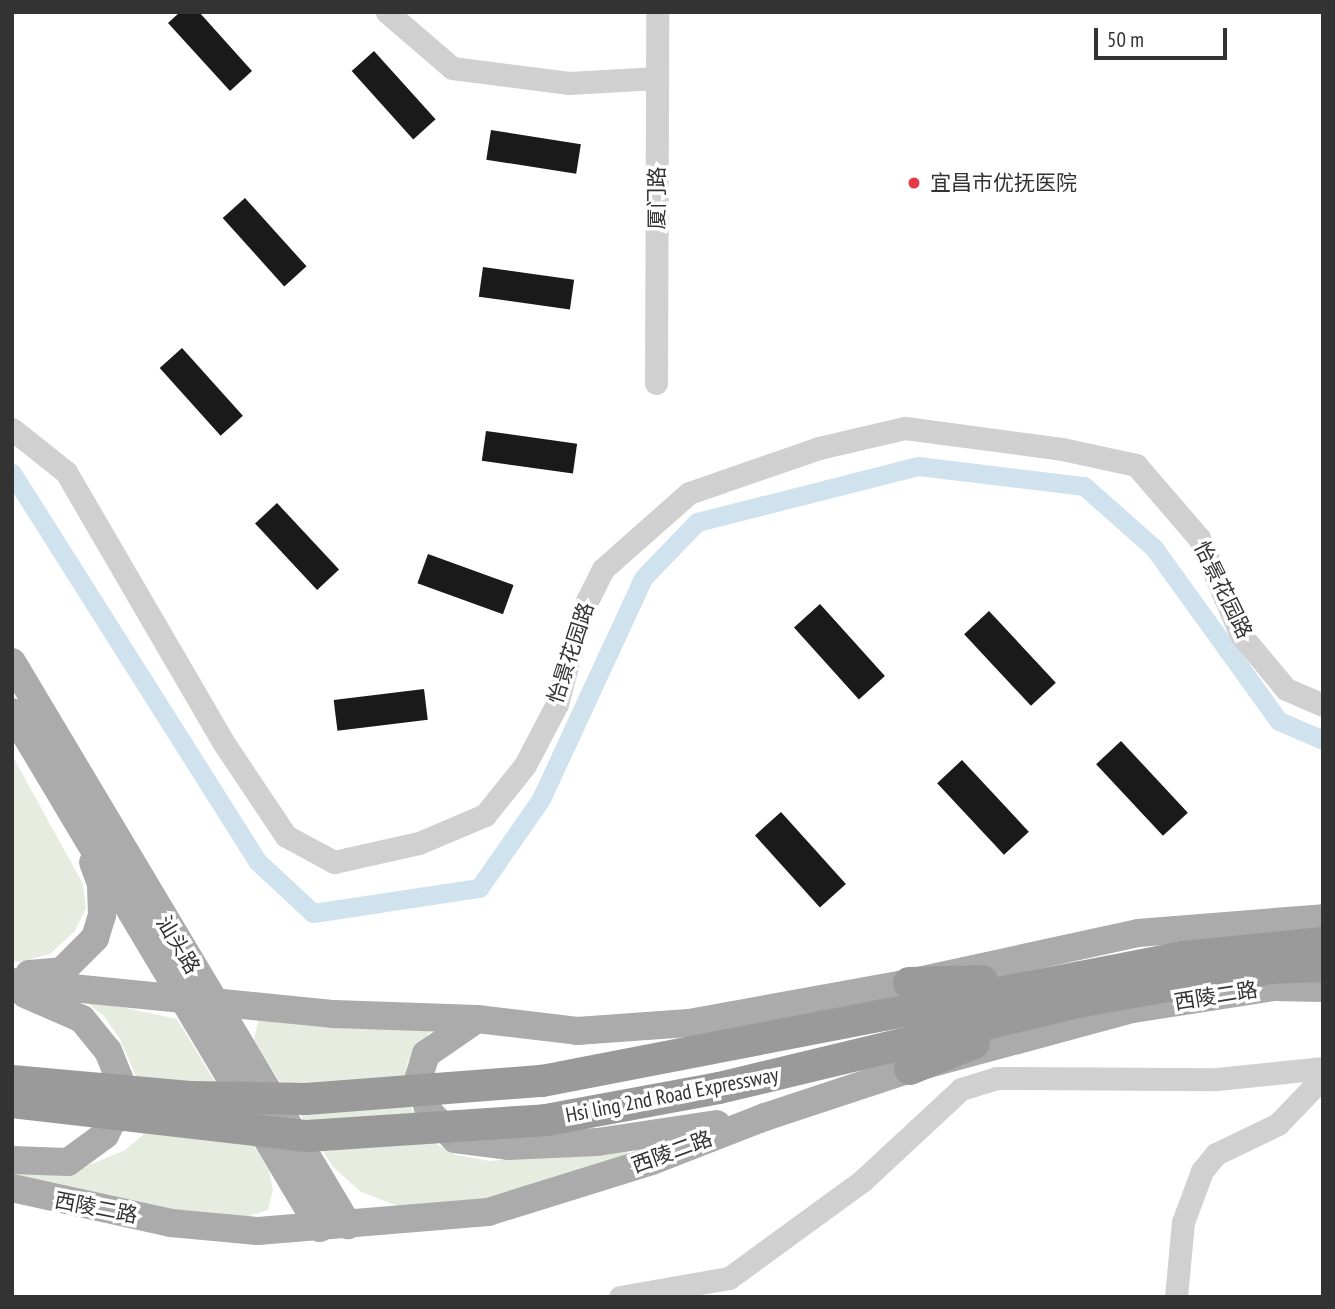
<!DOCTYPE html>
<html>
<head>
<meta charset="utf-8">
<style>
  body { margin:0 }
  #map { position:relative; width:1335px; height:1309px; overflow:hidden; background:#fff; font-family:"PT Sans Narrow","Noto Sans SC",sans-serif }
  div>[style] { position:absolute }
  .green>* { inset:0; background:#e6ecdf }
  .canal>* { height:19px; margin:-9.5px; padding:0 9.5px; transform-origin:9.5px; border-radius:9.5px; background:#cfe2ee }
  .building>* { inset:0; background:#1a1a1a; transform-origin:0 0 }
  .minor>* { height:23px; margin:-11.5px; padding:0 11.5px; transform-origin:11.5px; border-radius:11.5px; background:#d0d0d0 }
  .major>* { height:28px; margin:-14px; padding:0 14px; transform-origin:14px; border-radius:14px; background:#ababab }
  .highway>* { height:32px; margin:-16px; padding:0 16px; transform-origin:16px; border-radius:16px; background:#9a9a9a }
  .dots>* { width:19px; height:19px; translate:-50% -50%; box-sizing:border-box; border:4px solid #fff; border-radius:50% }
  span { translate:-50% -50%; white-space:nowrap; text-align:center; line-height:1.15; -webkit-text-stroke:7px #fff; paint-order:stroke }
  .poi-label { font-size:21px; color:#333 }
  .left { translate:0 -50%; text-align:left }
  .street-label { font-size:21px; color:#333 }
  .frame { position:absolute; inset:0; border:14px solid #333; pointer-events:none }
  .scale { position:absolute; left:1094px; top:28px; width:133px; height:32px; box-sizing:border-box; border:4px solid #333; border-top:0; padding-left:9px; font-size:21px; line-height:24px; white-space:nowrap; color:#333; -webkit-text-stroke:5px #fff; paint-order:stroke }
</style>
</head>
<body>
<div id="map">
  <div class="green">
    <i style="clip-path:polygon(12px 755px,83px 884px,86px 908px,75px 931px,50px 954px,20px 962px,12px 961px)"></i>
    <i style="clip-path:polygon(80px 998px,177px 1019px,269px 1171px,273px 1190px,268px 1210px,246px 1217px,190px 1215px,12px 1176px,12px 1167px,69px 1170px,94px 1163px,125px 1150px,143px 1135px,138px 1081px,120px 1039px,103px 1015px)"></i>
    <i style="clip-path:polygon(259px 1018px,433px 1028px,407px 1063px,405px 1080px,412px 1110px,436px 1144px,456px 1155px,490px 1161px,626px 1148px,629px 1160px,487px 1204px,398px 1206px,361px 1192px,333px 1167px,254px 1040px)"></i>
  </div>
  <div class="canal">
    <i style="left:12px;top:473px;width:459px;rotate:57.7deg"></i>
    <i style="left:257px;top:861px;width:76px;rotate:42.9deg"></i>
    <i style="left:313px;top:913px;width:168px;rotate:-8.6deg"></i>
    <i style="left:479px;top:888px;width:108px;rotate:-55.1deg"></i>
    <i style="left:541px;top:799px;width:243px;rotate:-65.2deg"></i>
    <i style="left:643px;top:578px;width:78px;rotate:-46deg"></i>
    <i style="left:697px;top:522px;width:228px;rotate:-14.2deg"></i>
    <i style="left:918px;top:466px;width:167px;rotate:6.9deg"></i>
    <i style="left:1084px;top:486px;width:94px;rotate:41.5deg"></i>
    <i style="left:1154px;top:548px;width:213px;rotate:54.2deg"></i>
    <i style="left:1279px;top:721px;width:48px;rotate:23.4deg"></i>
  </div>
  <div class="building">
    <i style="clip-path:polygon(180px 12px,199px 12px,252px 71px,230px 91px,168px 23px)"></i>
    <i style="left:374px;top:51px;width:92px;height:30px;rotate:48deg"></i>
    <i style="left:491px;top:130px;width:91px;height:30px;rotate:9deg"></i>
    <i style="left:245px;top:198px;width:92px;height:30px;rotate:48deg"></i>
    <i style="left:483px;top:267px;width:92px;height:30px;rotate:8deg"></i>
    <i style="left:182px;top:348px;width:91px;height:30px;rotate:48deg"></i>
    <i style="left:486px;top:431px;width:92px;height:30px;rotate:8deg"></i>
    <i style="left:277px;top:503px;width:91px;height:30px;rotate:47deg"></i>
    <i style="left:428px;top:554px;width:91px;height:31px;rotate:20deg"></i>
    <i style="left:820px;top:604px;width:97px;height:35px;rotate:48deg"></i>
    <i style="left:989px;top:611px;width:98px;height:34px;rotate:47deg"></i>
    <i style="left:424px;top:689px;width:31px;height:91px;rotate:83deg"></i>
    <i style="left:1121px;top:741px;width:98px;height:34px;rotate:47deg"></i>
    <i style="left:962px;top:760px;width:98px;height:34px;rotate:47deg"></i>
    <i style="left:781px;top:812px;width:97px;height:35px;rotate:48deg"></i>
  </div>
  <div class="minor">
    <i style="left:387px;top:12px;width:86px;rotate:40.7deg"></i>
    <i style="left:452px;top:68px;width:118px;rotate:7.3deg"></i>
    <i style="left:569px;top:83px;width:88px;rotate:-3.3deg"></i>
    <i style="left:656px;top:383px;width:371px;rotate:-89.8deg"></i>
    <i style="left:12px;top:429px;width:69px;rotate:38.5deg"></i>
    <i style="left:66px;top:472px;width:312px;rotate:59.8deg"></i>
    <i style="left:223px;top:742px;width:113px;rotate:56.2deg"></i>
    <i style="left:286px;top:836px;width:55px;rotate:28.4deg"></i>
    <i style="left:334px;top:862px;width:87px;rotate:-12.6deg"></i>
    <i style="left:419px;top:843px;width:72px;rotate:-23deg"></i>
    <i style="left:485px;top:815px;width:64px;rotate:-51.3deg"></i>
    <i style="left:525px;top:765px;width:69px;rotate:-62.3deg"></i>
    <i style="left:557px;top:704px;width:94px;rotate:-75.2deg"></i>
    <i style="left:581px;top:613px;width:49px;rotate:-63.4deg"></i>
    <i style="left:603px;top:569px;width:115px;rotate:-41.5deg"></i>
    <i style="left:689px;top:493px;width:138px;rotate:-19.1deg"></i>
    <i style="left:819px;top:448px;width:88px;rotate:-13.1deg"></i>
    <i style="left:905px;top:428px;width:158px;rotate:7.6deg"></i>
    <i style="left:1062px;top:449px;width:76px;rotate:12.2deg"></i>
    <i style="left:1136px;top:465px;width:96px;rotate:49.2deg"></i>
    <i style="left:1199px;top:538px;width:106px;rotate:66.6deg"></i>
    <i style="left:1241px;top:635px;width:70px;rotate:50.2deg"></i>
    <i style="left:1286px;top:689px;width:40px;rotate:23.4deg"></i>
    <i style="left:620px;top:1297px;width:111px;rotate:-9.9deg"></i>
    <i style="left:729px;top:1278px;width:165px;rotate:-36.1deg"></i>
    <i style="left:862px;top:1181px;width:135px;rotate:-42.9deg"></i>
    <i style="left:961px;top:1089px;width:37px;rotate:-17deg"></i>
    <i style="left:996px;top:1078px;width:221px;rotate:0.3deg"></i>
    <i style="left:1217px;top:1079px;width:107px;rotate:-5.9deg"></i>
    <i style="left:1176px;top:1297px;width:75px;rotate:-84.7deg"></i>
    <i style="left:1183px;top:1222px;width:54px;rotate:-69.6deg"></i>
    <i style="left:1202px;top:1171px;width:22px;rotate:-51deg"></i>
    <i style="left:1216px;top:1154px;width:69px;rotate:-25.8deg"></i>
    <i style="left:1278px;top:1124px;width:65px;rotate:-46.2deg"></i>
  </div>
  <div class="major">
    <i style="left:12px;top:662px;width:656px;rotate:59.17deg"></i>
    <i style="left:12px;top:712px;width:601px;rotate:59.17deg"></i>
    <i style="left:29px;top:974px;width:33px;rotate:-5deg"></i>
    <i style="left:62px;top:971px;width:47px;rotate:-45deg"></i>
    <i style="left:95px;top:938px;width:24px;rotate:-73deg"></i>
    <i style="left:102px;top:915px;width:31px;rotate:-92deg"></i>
    <i style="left:101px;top:884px;width:23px;rotate:-110deg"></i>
    <i style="left:12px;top:982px;width:324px;rotate:5.7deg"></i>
    <i style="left:334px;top:1014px;width:143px;rotate:2deg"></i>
    <i style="left:477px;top:1019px;width:101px;rotate:6.8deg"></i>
    <i style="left:577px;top:1031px;width:112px;rotate:-4.1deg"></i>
    <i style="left:689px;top:1023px;width:224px;rotate:-10.3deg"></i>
    <i style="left:909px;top:983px;width:234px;rotate:-12.3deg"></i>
    <i style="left:1138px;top:933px;width:186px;rotate:-4.6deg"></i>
    <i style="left:477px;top:1019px;width:62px;rotate:145.5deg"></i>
    <i style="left:426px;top:1054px;width:24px;rotate:107deg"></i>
    <i style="left:419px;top:1077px;width:36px;rotate:74deg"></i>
    <i style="left:429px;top:1112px;width:37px;rotate:46deg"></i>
    <i style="left:455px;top:1139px;width:53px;rotate:7.5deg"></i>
    <i style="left:508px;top:1146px;width:89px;rotate:-2.6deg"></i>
    <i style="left:597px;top:1142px;width:121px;rotate:-8.5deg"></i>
    <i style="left:12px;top:1160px;width:56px;rotate:2deg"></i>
    <i style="left:68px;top:1162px;width:46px;rotate:-36.1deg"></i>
    <i style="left:105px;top:1135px;width:28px;rotate:-63deg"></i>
    <i style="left:118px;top:1110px;width:32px;rotate:-88deg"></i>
    <i style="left:119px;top:1078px;width:29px;rotate:-112deg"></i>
    <i style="left:108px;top:1051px;width:41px;rotate:-129.1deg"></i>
    <i style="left:82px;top:1019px;width:62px;rotate:-156.3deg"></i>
    <i style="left:12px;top:1188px;width:163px;rotate:12.4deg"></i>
    <i style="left:171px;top:1223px;width:87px;rotate:5.3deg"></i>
    <i style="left:258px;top:1231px;width:231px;rotate:-4.7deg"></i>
    <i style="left:488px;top:1212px;width:172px;rotate:-17.3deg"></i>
    <i style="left:652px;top:1161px;width:121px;rotate:-21.3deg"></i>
    <i style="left:765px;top:1117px;width:153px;rotate:-18.3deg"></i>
    <i style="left:910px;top:1069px;width:231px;rotate:-15.1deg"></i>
    <i style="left:1133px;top:1009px;width:143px;rotate:-8.9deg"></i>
    <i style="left:1274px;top:987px;width:49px;rotate:1.2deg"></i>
  </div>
  <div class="highway">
    <i style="left:909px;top:983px;width:73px;rotate:-1.6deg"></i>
    <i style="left:910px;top:1069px;width:69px;rotate:-22.1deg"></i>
    <i style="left:12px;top:1081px;width:181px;rotate:5.1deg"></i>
    <i style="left:192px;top:1097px;width:114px;rotate:1deg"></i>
    <i style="left:306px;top:1099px;width:237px;rotate:-4.4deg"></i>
    <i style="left:542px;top:1081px;width:654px;rotate:-10.93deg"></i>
    <i style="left:1184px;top:957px;width:140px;rotate:-5.8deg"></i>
    <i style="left:12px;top:1102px;width:297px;rotate:6.6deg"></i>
    <i style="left:307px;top:1136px;width:240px;rotate:-3.8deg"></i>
    <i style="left:546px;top:1120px;width:176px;rotate:-10.5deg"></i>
    <i style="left:719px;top:1088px;width:368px;rotate:-13.5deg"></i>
    <i style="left:1077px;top:1002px;width:195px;rotate:-10deg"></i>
    <i style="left:1269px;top:968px;width:54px;rotate:-2.1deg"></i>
  </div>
  <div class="dots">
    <i style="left:914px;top:183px;background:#e63946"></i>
  </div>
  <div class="poi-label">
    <span class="left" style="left:930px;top:183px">宜昌市优抚医院</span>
  </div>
  <div class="street-label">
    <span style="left:657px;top:198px;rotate:-90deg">厦门路</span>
    <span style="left:1223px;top:590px;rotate:64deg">怡景花园路</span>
    <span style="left:571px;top:653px;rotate:-72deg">怡景花园路</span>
    <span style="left:178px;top:945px;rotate:59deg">汕头路</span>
    <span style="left:1216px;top:996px;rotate:-9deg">西陵二路</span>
    <span style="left:672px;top:1095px;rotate:-11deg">Hsi ling 2nd Road Expressway</span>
    <span style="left:672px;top:1152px;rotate:-20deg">西陵二路</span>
    <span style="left:96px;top:1208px;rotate:11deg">西陵二路</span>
  </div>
  <div class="frame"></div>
  <div class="scale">50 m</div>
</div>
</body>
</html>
